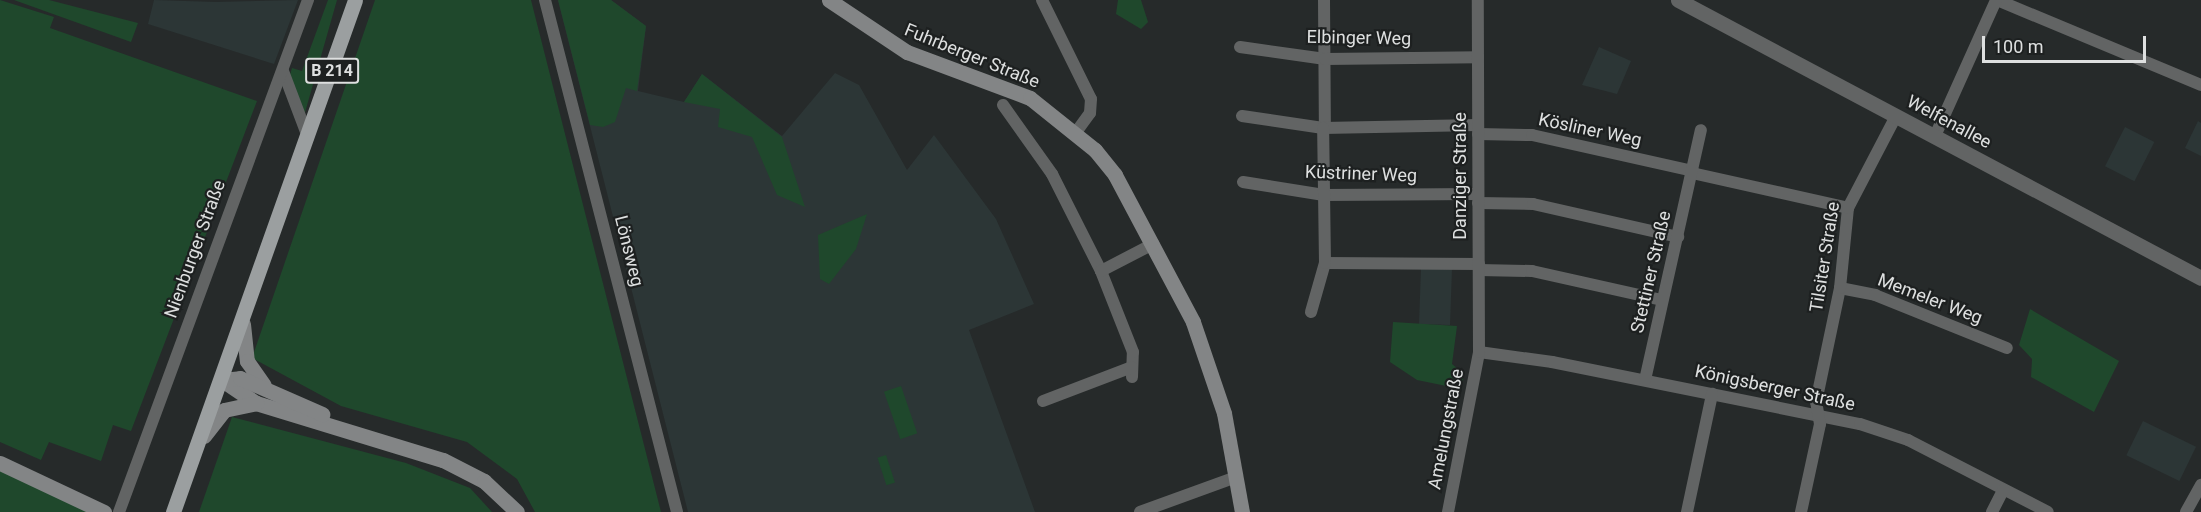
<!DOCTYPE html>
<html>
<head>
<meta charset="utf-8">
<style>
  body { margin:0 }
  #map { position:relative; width:2201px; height:512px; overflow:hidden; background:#262a2a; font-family:Roboto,sans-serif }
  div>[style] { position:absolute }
  .built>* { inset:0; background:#2c3636; transform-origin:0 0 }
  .green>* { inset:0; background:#1f482c; transform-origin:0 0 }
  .minor>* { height:12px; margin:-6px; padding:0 6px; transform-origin:6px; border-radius:6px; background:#626464 }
  .tertiary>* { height:15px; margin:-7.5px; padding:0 7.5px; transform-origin:7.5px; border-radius:7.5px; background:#626464 }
  .secondary>* { height:15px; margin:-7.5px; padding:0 7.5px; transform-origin:7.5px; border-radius:7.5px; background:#838586 }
  .primary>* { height:15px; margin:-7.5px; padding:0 7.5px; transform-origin:7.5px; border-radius:7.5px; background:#9b9fa0 }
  span { translate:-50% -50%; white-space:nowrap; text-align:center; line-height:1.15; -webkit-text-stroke:4.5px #1d2020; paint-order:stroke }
  .shield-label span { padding:2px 4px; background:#1d2020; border:2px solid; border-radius:4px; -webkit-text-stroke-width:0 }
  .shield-label { font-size:16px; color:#dee0e0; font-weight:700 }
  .street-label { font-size:18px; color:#dee0e0 }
  .scale { position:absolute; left:1982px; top:36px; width:164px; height:27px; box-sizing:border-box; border:3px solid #dee0e0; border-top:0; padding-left:8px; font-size:18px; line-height:21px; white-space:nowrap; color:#dee0e0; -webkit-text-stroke:4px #1d2020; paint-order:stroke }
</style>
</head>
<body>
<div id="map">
  <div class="built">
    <i style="clip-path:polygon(154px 0,216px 2px,298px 0,274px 64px,148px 24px)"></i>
    <i style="clip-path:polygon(558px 0,611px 0,646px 26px,638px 91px,684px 102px,702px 74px,782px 136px,835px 73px,859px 85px,907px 170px,934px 135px,996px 219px,1034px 304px,969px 330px,1035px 512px,688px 512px)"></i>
    <i style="clip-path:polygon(1599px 47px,1631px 61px,1617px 94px,1582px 85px)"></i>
    <i style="clip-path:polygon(2198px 121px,2201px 123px,2201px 156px,2185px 148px)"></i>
    <i style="left:2125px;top:127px;width:33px;height:44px;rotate:27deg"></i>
    <i style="left:1421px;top:268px;width:31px;height:56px;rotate:2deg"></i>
    <i style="left:2143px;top:421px;width:59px;height:38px;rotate:26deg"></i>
  </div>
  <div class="green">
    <i style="clip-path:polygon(0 0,54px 17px,50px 28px,257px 101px,131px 431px,113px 425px,101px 461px,49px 442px,41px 460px,0 442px)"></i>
    <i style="clip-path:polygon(14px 0,49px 0,138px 23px,131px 42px)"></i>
    <i style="clip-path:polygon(328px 0,337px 0,304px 116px,290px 75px,292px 68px,302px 71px)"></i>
    <i style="clip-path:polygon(375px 0,531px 0,661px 512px,535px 512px,517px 479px,467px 442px,341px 406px,252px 358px)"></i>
    <i style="clip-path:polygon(558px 0,611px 0,646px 26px,637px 91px,626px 88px,615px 122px,603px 127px,590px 125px)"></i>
    <i style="clip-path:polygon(1118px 0,1141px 0,1148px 22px,1141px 29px,1116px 14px)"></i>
    <i style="clip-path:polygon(702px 74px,782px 137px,805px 207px,777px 195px,752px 137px,718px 127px,720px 109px,684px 102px)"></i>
    <i style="clip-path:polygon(867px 214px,856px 249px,829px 284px,820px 279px,818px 235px)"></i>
    <i style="clip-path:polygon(2030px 309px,2119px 361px,2094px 412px,2031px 377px,2032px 359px,2019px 345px)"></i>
    <i style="clip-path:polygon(1393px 322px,1457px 326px,1452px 364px,1464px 374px,1461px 389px,1417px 380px,1390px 362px)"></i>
    <i style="left:901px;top:386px;width:50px;height:18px;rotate:71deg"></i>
    <i style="clip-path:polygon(232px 417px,406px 463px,470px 488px,492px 512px,199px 512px)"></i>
    <i style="left:886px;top:455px;width:29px;height:9px;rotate:72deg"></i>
    <i style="clip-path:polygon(0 469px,91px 512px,0 512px)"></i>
  </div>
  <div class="minor">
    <i style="left:545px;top:0;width:529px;rotate:75.54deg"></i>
    <i style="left:1042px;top:0;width:110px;rotate:63.7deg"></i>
    <i style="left:1091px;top:99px;width:14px;rotate:94deg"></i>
    <i style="left:1090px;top:113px;width:22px;rotate:126deg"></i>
    <i style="left:1324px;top:0;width:128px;rotate:89.6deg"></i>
    <i style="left:1997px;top:0;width:221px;rotate:22.6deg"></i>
    <i style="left:1240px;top:47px;width:86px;rotate:8deg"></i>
    <i style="left:1325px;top:59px;width:153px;rotate:-0.7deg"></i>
    <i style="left:283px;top:71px;width:71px;rotate:69.3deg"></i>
    <i style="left:1003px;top:105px;width:85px;rotate:54.6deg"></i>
    <i style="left:1052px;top:174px;width:109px;rotate:63.2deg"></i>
    <i style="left:1242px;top:116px;width:82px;rotate:8.4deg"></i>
    <i style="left:1323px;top:128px;width:155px;rotate:-1.1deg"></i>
    <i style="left:1478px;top:134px;width:54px;rotate:1.1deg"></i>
    <i style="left:1532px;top:135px;width:165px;rotate:12.6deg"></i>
    <i style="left:1935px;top:136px;width:149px;rotate:-65.8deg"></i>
    <i style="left:1692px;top:173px;width:160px;rotate:12.6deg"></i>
    <i style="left:1243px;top:182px;width:82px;rotate:9.1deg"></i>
    <i style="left:1324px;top:195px;width:154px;rotate:-0.4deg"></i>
    <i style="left:1478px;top:203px;width:55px;rotate:1deg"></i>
    <i style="left:1533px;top:204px;width:149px;rotate:12.8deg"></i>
    <i style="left:1325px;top:263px;width:154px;rotate:0.4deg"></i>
    <i style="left:1479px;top:270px;width:53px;rotate:1.1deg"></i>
    <i style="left:1532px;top:271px;width:133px;rotate:12.6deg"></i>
    <i style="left:1840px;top:288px;width:36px;rotate:11deg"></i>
    <i style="left:1875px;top:295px;width:142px;rotate:21.9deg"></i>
    <i style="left:1311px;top:312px;width:51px;rotate:-74.1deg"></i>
    <i style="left:1325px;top:263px;width:135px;rotate:-90.8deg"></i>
    <i style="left:1479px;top:352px;width:74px;rotate:7.8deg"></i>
    <i style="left:1552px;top:362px;width:314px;rotate:11.4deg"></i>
    <i style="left:1860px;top:424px;width:51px;rotate:18.4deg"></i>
    <i style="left:1908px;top:440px;width:157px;rotate:27.2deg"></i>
    <i style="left:1132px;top:377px;width:25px;rotate:-88deg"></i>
    <i style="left:1133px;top:352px;width:87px;rotate:-111.6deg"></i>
    <i style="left:1101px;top:271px;width:59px;rotate:-27.4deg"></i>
    <i style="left:1645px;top:380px;width:256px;rotate:-77.4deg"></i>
    <i style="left:1043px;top:401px;width:95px;rotate:-20.9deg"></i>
    <i style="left:119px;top:512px;width:546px;rotate:-69.74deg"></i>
    <i style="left:1140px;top:512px;width:102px;rotate:-20deg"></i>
    <i style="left:1448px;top:512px;width:163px;rotate:-79deg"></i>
    <i style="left:1479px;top:352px;width:352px;rotate:-90.2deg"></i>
    <i style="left:1687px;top:512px;width:121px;rotate:-78deg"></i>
    <i style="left:1801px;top:512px;width:90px;rotate:-77.8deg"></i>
    <i style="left:1820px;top:424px;width:22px;rotate:-100deg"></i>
    <i style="left:1816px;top:402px;width:116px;rotate:-78.1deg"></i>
    <i style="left:1840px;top:288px;width:80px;rotate:-84.3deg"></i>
    <i style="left:1848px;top:208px;width:104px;rotate:-62.4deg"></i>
    <i style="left:1992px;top:512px;width:25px;rotate:-63deg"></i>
    <i style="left:2186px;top:512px;width:31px;rotate:-61deg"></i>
  </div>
  <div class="tertiary">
    <i style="left:1678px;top:0;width:592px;rotate:27.99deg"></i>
  </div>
  <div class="secondary">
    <i style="left:829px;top:0;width:94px;rotate:33.7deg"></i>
    <i style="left:907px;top:52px;width:131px;rotate:20.5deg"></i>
    <i style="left:1030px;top:98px;width:83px;rotate:38.7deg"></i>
    <i style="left:1095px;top:150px;width:32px;rotate:51deg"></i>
    <i style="left:1115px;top:175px;width:166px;rotate:62deg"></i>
    <i style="left:1193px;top:322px;width:96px;rotate:71.2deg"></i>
    <i style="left:1224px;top:413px;width:101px;rotate:79.7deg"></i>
    <i style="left:243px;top:324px;width:37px;rotate:84deg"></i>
    <i style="left:247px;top:361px;width:29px;rotate:55deg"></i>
    <i style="left:222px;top:380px;width:41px;rotate:34.1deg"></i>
    <i style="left:256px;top:403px;width:195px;rotate:17deg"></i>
    <i style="left:443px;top:460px;width:46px;rotate:27.1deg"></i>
    <i style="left:484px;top:481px;width:45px;rotate:43.2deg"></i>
    <i style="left:222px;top:380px;width:18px;rotate:-6deg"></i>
    <i style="left:240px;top:378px;width:90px;rotate:23.7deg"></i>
    <i style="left:204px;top:436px;width:33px;rotate:-52deg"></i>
    <i style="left:224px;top:410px;width:33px;rotate:-12deg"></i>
    <i style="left:0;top:463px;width:115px;rotate:25.2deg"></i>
  </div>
  <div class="primary">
    <i style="left:173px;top:512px;width:543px;rotate:-70.43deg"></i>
  </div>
  <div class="shield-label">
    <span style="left:332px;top:71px">B 214</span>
  </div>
  <div class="street-label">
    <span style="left:1359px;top:38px;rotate:1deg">Elbinger Weg</span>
    <span style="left:972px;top:56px;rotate:22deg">Fuhrberger Straße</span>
    <span style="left:1949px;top:122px;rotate:28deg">Welfenallee</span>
    <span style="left:1590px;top:130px;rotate:12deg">Kösliner Weg</span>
    <span style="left:1361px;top:174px;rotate:2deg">Küstriner Weg</span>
    <span style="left:1460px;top:176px;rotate:-90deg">Danziger Straße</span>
    <span style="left:195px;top:249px;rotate:-70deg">Nienburger Straße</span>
    <span style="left:629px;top:251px;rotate:76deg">Lönsweg</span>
    <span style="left:1825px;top:257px;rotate:-81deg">Tilsiter Straße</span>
    <span style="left:1651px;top:272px;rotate:-77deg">Stettiner Straße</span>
    <span style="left:1930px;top:299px;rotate:21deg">Memeler Weg</span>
    <span style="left:1775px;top:388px;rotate:12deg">Königsberger Straße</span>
    <span style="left:1446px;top:429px;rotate:-79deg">Amelungstraße</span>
  </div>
  <div class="scale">100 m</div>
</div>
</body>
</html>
